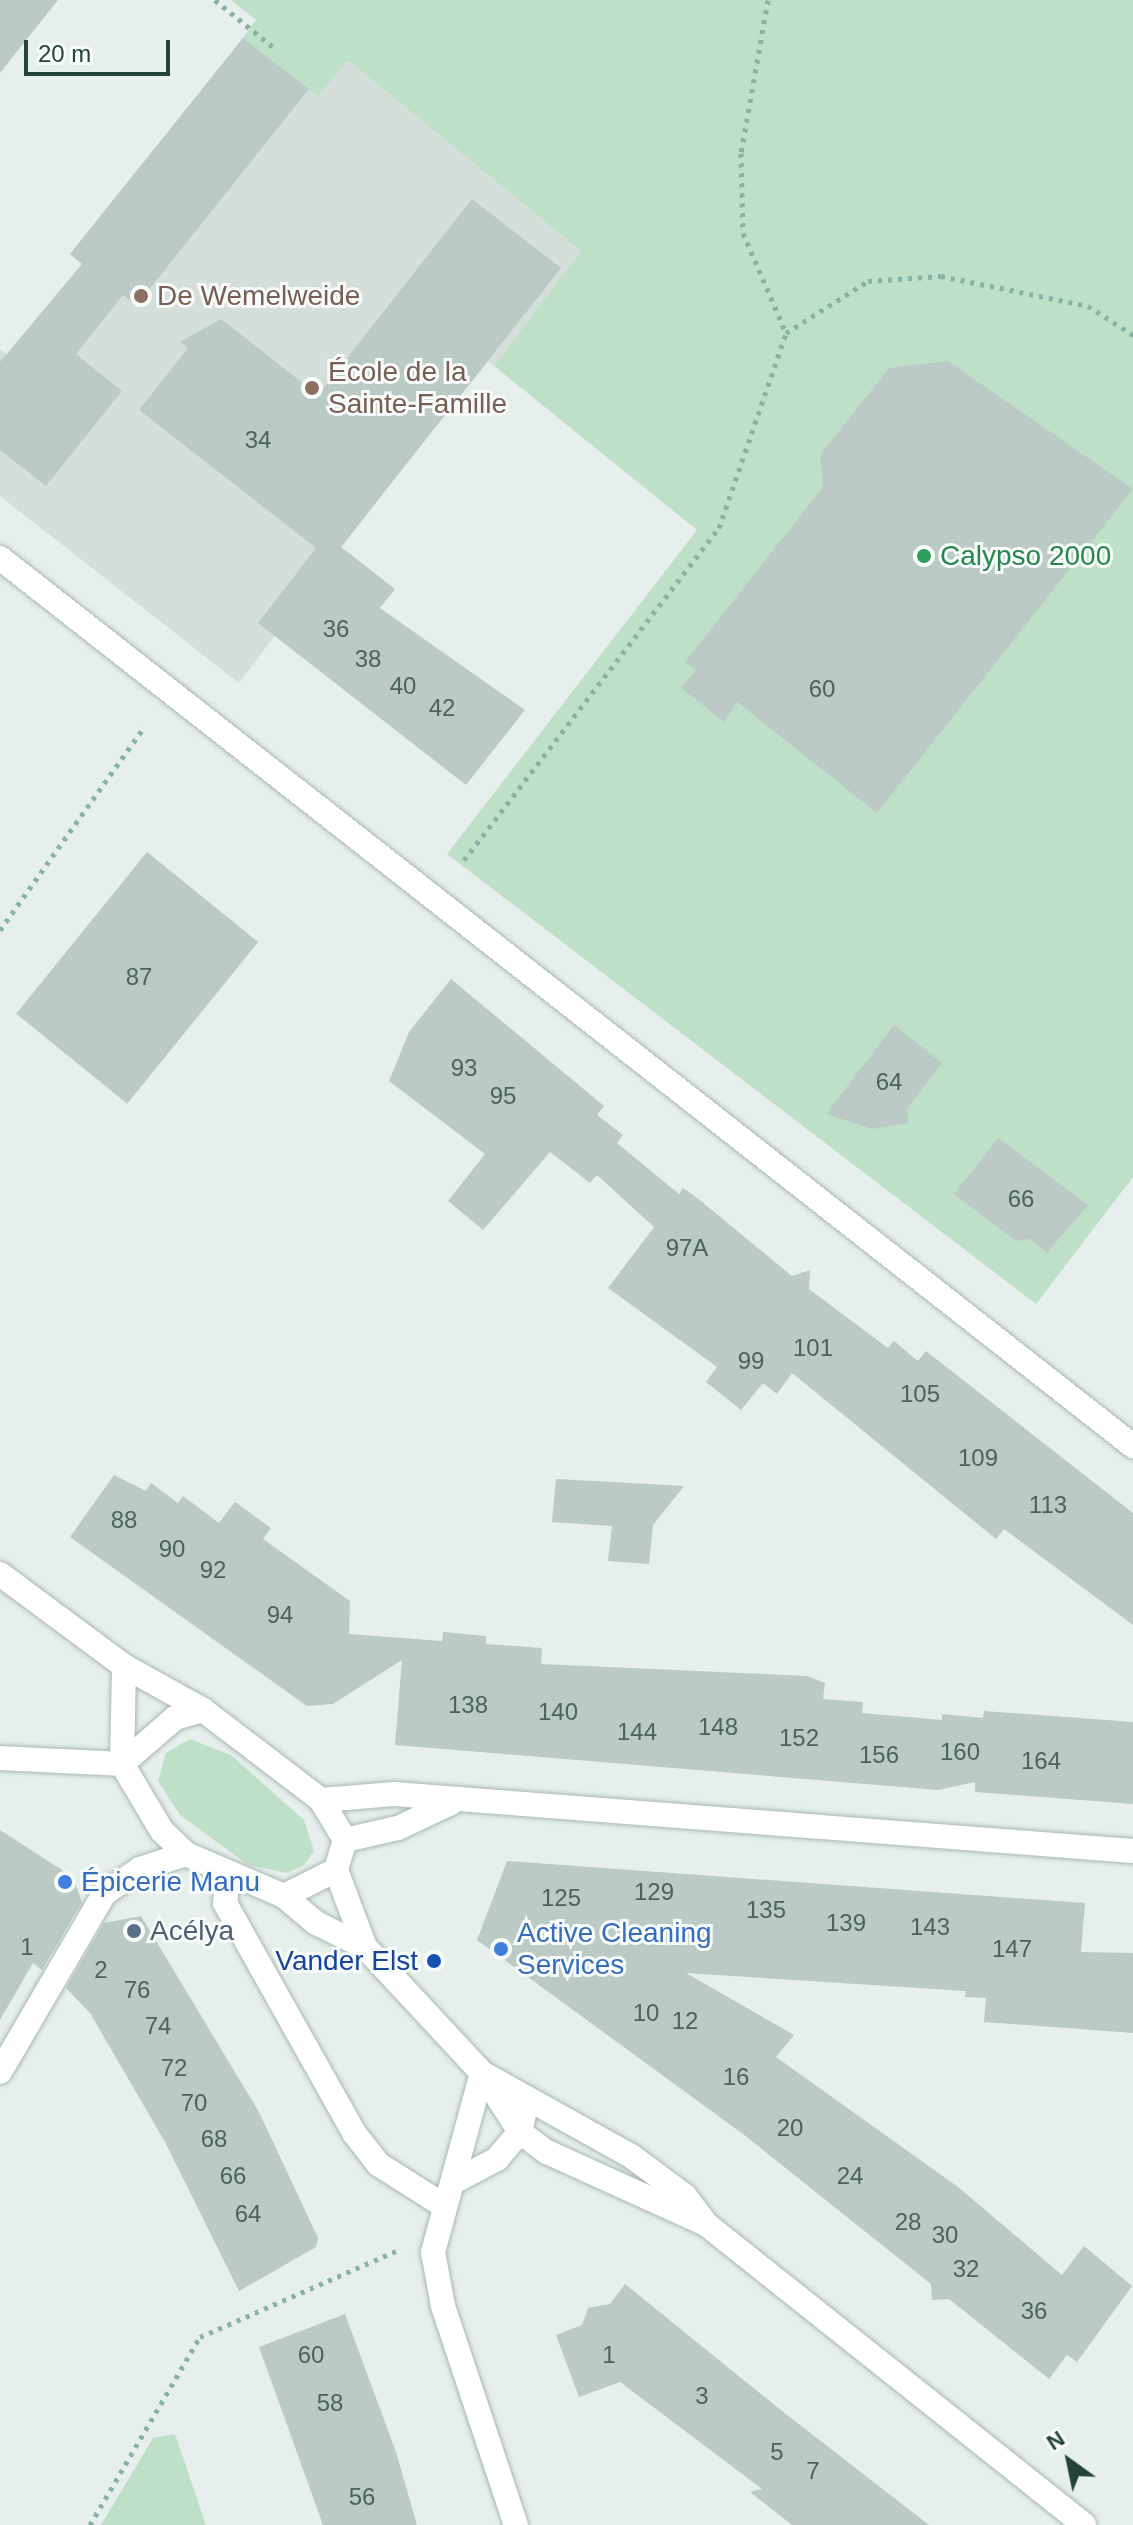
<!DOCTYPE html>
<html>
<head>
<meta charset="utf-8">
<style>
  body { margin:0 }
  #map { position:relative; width:1133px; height:2525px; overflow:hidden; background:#e6efeb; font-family:Helvetica,sans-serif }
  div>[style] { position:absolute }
  .built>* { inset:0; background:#d4dfda }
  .green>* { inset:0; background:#bfe0c8 }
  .building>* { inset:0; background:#bbcac4; transform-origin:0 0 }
  .path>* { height:5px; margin-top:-2.5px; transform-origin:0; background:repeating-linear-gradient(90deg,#86b3a5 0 4px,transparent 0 10px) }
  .roads { filter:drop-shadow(0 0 2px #a8b8b2) drop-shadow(0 0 2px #a8b8b2) }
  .street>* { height:24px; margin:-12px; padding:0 12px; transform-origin:12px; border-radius:12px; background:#fff }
  .secondary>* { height:24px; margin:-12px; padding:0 12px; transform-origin:12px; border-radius:12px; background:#fff }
  .dots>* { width:22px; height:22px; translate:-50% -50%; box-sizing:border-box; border:4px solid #f7fbf9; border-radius:50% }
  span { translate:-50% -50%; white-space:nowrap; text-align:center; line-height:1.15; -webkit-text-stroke:6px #f7fbf9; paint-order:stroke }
  .number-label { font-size:24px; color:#4a645c }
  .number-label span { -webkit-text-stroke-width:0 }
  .education-label { font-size:28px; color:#785e54 }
  .left { translate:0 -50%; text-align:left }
  .leisure-label { font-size:28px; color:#27864d }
  .shop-label { font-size:28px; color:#366cbe }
  .service-label { font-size:28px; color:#4e5e75 }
  .transit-label { font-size:28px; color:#164399 }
  .right { translate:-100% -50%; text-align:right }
  .north { position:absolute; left:1029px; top:2421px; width:80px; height:80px; -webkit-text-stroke:6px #f7fbf9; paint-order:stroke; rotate:327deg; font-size:22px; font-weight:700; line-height:32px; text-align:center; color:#24423a }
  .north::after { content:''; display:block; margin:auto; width:28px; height:36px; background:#24423a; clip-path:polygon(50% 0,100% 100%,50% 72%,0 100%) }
  .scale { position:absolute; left:24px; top:40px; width:146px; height:36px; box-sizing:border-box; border:4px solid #24423a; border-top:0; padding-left:10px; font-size:24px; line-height:28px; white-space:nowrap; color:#24423a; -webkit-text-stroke:6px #f7fbf9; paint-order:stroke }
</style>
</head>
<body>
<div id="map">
  <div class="built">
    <i style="clip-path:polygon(243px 38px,309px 89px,348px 59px,582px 251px,494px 366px,488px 362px,405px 464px,239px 683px,0 496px,0 349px,7px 354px,82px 264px,70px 254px,144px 161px,158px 173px,170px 130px)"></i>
  </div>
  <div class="green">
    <i style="clip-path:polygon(231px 0,1133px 0,1133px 1177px,1036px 1304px,447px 854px,697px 530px,494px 366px,581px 251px,348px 60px,318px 96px,243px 38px,256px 20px)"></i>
    <i style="clip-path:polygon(190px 1739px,231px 1755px,304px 1820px,314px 1851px,304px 1865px,287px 1873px,248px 1865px,180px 1815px,158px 1781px,166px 1753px)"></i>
    <i style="clip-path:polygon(175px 2434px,206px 2525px,101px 2525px,153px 2438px)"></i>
  </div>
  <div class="building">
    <i style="clip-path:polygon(0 0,58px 0,0 73px)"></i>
    <i style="clip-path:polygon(243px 38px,309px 89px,136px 306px,123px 295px,76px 354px,122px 391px,46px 486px,0 450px,0 362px,82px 264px,70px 254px)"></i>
    <i style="clip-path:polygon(472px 199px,561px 268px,341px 547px,395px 589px,380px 608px,525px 710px,466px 785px,258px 623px,316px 548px,139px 410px,188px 348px,180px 342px,221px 319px,318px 395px)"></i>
    <i style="clip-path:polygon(948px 361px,1133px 489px,877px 813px,737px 702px,724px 722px,681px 688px,696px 670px,685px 662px,823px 487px,820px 455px,889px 368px)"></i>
    <i style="left:147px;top:852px;width:143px;height:208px;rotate:39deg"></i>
    <i style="clip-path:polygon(451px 979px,604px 1106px,597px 1115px,623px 1135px,617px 1143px,679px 1194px,683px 1188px,696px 1197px,792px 1276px,810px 1270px,809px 1289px,888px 1348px,894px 1341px,918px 1361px,926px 1351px,1133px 1513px,1133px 1625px,1004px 1529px,996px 1539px,792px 1373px,777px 1394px,763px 1383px,741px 1410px,706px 1382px,717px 1367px,608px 1288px,654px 1227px,597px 1175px,590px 1183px,550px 1152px,483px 1230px,448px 1201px,485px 1154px,389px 1081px,409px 1032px)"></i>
    <i style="clip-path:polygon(894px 1025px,942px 1063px,907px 1109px,909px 1123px,872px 1129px,826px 1114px)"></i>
    <i style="clip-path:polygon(998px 1138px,1088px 1205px,1047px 1253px,1030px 1239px,1016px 1241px,954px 1194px)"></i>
    <i style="clip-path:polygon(114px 1475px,146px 1491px,151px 1483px,178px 1503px,183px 1496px,219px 1523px,235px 1502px,271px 1528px,263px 1539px,350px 1601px,349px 1634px,442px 1641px,443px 1632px,486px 1636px,486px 1644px,542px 1648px,541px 1664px,807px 1676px,825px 1683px,823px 1699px,863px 1702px,862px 1713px,942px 1720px,942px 1714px,983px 1718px,984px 1711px,1133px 1722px,1133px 1804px,975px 1792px,975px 1782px,938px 1790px,395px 1745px,402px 1660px,333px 1704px,307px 1706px,70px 1537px)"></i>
    <i style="clip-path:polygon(556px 1479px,631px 1483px,684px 1486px,653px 1525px,649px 1564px,608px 1561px,612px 1526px,552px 1522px)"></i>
    <i style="clip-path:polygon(0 1830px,73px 1877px,82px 1902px,42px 1970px,33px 1963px,0 2020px)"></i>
    <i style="clip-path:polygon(507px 1861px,1085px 1903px,1081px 1952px,1133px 1953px,1133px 2033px,984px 2022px,986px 1998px,965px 1997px,966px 1991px,686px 1973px,794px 2035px,776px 2057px,958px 2187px,1062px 2275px,1084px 2246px,1132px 2286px,1077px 2362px,1067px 2355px,1049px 2379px,949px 2299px,932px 2300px,931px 2284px,743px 2134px,477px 1940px)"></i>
    <i style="clip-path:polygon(141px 1916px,259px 2112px,318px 2238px,316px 2247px,239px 2291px,165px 2142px,90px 2013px,66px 1988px,104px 1923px)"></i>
    <i style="clip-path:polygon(625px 2284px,782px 2411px,929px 2525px,792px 2525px,750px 2492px,762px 2489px,620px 2382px,579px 2397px,556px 2335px,582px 2325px,588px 2308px,610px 2304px)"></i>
    <i style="clip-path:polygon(345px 2314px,396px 2452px,417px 2525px,323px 2525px,259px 2347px)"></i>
  </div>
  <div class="path">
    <i style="left:215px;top:0;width:75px;rotate:39deg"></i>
    <i style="left:768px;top:0;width:155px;rotate:100deg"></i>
    <i style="left:741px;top:153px;width:80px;rotate:88.6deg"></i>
    <i style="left:743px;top:233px;width:109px;rotate:66.7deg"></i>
    <i style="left:464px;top:860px;width:419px;rotate:-52.5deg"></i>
    <i style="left:719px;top:528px;width:206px;rotate:-71deg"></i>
    <i style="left:786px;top:333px;width:97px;rotate:-32.4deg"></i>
    <i style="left:868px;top:281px;width:73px;rotate:-3.9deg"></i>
    <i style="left:941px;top:276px;width:150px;rotate:11.5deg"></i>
    <i style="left:1088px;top:306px;width:54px;rotate:32.8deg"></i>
    <i style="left:0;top:930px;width:250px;rotate:-54.6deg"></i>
    <i style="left:90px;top:2525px;width:218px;rotate:-59.7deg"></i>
    <i style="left:200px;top:2337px;width:214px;rotate:-23.7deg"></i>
  </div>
  <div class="roads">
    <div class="street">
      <i style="left:0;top:558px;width:1440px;rotate:38.09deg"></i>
      <i style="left:0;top:1758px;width:122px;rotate:2.8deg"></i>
      <i style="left:321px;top:1800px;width:73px;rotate:-4.7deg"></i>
      <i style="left:394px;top:1794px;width:741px;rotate:4.41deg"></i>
      <i style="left:345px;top:1840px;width:54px;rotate:-12.8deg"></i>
      <i style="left:398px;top:1828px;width:59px;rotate:-25.3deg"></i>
      <i style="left:228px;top:1876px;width:27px;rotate:96deg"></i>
      <i style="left:225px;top:1903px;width:264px;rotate:60.7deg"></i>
      <i style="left:354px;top:2133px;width:39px;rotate:52deg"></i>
      <i style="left:378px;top:2164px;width:75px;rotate:32.4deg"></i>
      <i style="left:0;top:2072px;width:206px;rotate:-59.7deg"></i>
      <i style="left:104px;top:1894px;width:44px;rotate:-34.8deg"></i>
      <i style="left:140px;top:1869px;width:48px;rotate:-18.1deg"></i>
      <i style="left:482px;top:2073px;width:186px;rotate:105.3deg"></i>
      <i style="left:433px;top:2252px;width:55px;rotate:79.5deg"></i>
      <i style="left:443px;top:2306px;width:231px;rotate:71.6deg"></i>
      <i style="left:452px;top:2183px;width:51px;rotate:-28.1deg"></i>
      <i style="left:497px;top:2159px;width:35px;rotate:-50deg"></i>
      <i style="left:520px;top:2132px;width:32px;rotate:-77deg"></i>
    </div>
    <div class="secondary">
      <i style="left:0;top:1574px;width:154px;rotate:36.6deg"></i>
      <i style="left:124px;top:1666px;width:90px;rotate:29.1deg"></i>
      <i style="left:203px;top:1710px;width:148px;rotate:37.3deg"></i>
      <i style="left:321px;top:1800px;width:47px;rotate:59deg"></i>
      <i style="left:345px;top:1840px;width:31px;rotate:107deg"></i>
      <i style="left:336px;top:1870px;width:58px;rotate:153.4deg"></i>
      <i style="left:284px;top:1896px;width:107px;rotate:-156.8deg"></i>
      <i style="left:186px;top:1854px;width:33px;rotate:-136deg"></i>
      <i style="left:162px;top:1831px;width:78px;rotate:-120.8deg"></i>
      <i style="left:122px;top:1764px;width:98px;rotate:-88.8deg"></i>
      <i style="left:122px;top:1764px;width:70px;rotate:-41deg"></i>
      <i style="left:175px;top:1718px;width:29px;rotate:-16deg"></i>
      <i style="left:336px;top:1870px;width:82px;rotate:69.4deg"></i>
      <i style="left:284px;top:1896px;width:42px;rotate:40.2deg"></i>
      <i style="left:316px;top:1923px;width:55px;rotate:26.1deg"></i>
      <i style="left:365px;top:1947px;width:172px;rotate:47.1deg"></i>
      <i style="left:482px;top:2073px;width:70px;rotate:57.2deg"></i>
      <i style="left:520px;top:2132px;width:34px;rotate:37deg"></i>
      <i style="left:547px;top:2152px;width:175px;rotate:24.4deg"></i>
      <i style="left:482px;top:2073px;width:171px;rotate:29.1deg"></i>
      <i style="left:631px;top:2156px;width:67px;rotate:36.5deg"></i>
      <i style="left:685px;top:2196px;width:35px;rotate:53deg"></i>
      <i style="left:706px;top:2224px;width:483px;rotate:38.5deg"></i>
    </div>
  </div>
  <div class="dots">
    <i style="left:141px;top:296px;background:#8d6e63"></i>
    <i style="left:312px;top:388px;background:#8d6e63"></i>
    <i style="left:924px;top:556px;background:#2e9e5b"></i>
    <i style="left:65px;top:1882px;background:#3f7fe0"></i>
    <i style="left:134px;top:1931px;background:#5c6f8a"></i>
    <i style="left:501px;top:1949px;background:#3f7fe0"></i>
    <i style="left:434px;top:1961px;background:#1a4fb4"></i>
  </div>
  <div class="number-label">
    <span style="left:258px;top:440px">34</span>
    <span style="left:336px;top:629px">36</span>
    <span style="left:368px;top:659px">38</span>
    <span style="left:403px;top:686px">40</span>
    <span style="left:822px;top:689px">60</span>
    <span style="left:442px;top:708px">42</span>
    <span style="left:139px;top:977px">87</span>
    <span style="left:464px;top:1068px">93</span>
    <span style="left:889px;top:1082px">64</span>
    <span style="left:503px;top:1096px">95</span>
    <span style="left:1021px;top:1199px">66</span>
    <span style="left:687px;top:1248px">97A</span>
    <span style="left:813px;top:1348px">101</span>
    <span style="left:751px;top:1361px">99</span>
    <span style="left:920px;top:1394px">105</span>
    <span style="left:978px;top:1458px">109</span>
    <span style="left:1048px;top:1505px">113</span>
    <span style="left:124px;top:1520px">88</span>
    <span style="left:172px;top:1549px">90</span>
    <span style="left:213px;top:1570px">92</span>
    <span style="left:280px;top:1615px">94</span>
    <span style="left:468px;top:1705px">138</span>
    <span style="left:558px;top:1712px">140</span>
    <span style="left:718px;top:1727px">148</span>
    <span style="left:637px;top:1732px">144</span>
    <span style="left:799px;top:1738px">152</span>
    <span style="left:960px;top:1752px">160</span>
    <span style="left:879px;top:1755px">156</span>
    <span style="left:1041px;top:1761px">164</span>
    <span style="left:654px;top:1892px">129</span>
    <span style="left:561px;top:1898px">125</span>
    <span style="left:766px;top:1910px">135</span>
    <span style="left:846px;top:1923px">139</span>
    <span style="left:930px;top:1927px">143</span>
    <span style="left:27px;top:1947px">1</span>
    <span style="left:1012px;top:1949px">147</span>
    <span style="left:101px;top:1970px">2</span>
    <span style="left:137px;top:1990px">76</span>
    <span style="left:646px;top:2013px">10</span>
    <span style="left:685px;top:2021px">12</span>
    <span style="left:158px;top:2026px">74</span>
    <span style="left:174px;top:2068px">72</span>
    <span style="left:736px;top:2077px">16</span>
    <span style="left:194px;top:2103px">70</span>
    <span style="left:790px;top:2128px">20</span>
    <span style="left:214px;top:2139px">68</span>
    <span style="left:233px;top:2176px">66</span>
    <span style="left:850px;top:2176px">24</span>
    <span style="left:248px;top:2214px">64</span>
    <span style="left:908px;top:2222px">28</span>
    <span style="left:945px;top:2235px">30</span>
    <span style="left:966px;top:2269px">32</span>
    <span style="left:1034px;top:2311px">36</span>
    <span style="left:311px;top:2355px">60</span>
    <span style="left:609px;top:2355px">1</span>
    <span style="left:702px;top:2396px">3</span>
    <span style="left:330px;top:2403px">58</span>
    <span style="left:777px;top:2452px">5</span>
    <span style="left:813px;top:2471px">7</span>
    <span style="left:362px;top:2497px">56</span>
  </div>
  <div class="education-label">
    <span class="left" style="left:157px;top:296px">De Wemelweide</span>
    <span class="left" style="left:328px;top:388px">École de la<br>Sainte-Famille</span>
  </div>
  <div class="leisure-label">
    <span class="left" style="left:940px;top:556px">Calypso 2000</span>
  </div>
  <div class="shop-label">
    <span class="left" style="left:81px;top:1882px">Épicerie Manu</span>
    <span class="left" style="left:517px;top:1949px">Active Cleaning<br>Services</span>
  </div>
  <div class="service-label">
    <span class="left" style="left:150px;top:1931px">Acélya</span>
  </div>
  <div class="transit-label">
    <span class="right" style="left:418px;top:1961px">Vander Elst</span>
  </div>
  <div class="north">N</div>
  <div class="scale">20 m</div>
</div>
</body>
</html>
